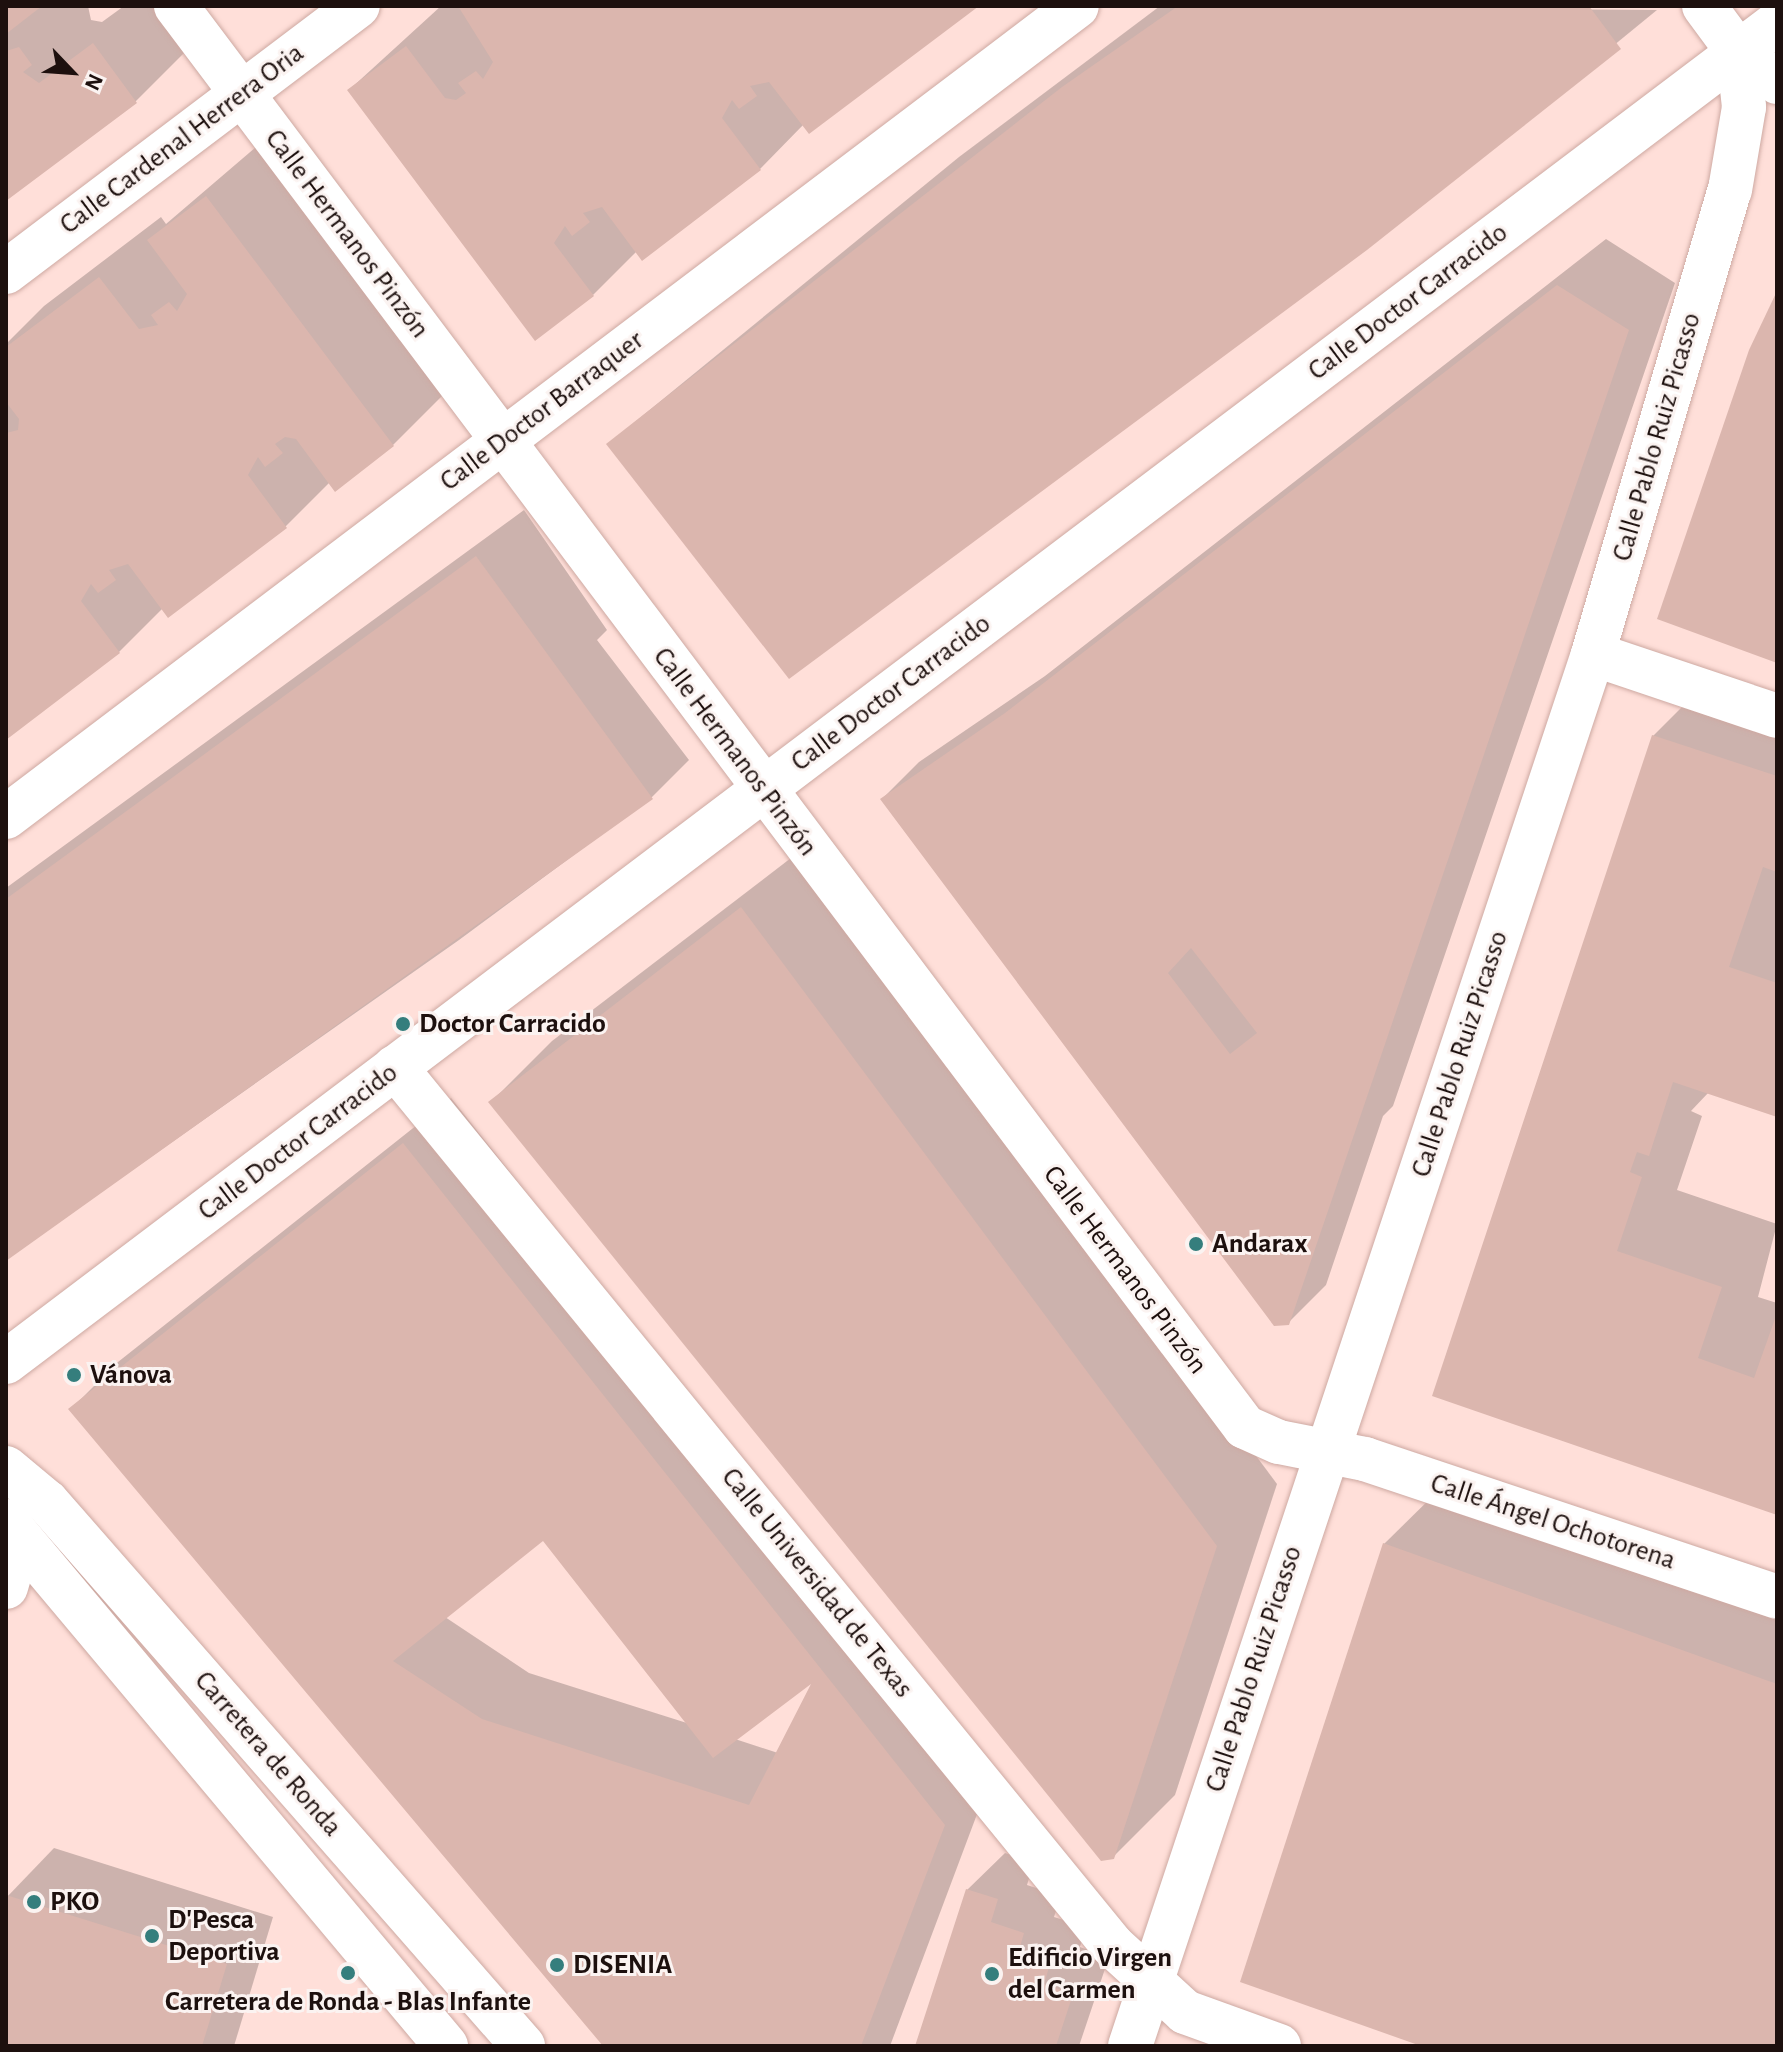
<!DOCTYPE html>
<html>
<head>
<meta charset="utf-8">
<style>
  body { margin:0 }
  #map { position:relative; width:1783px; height:2052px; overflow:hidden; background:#ffdfd9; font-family:"Alegreya Sans",sans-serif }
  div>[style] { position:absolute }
  .shadow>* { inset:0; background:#0003 }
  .building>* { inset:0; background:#dbb6ae }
  .roads { filter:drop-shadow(0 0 2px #cea9a2) drop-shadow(0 0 2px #cea9a2) }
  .minor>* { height:44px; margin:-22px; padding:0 22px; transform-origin:22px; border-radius:22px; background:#fff }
  .major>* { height:44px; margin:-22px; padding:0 22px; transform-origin:22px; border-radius:22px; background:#fff }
  .dots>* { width:22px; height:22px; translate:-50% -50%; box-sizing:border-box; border:4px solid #fbf3f1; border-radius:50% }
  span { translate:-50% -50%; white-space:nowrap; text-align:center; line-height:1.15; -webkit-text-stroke:6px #fbf3f1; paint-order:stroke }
  .street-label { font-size:28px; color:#1d100e }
  .poi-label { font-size:28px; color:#1d100e; font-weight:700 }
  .left { translate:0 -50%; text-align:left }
  .frame { position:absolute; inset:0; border:8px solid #1d100e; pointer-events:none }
  .north { position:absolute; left:32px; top:32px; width:80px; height:80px; -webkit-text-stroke:6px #fbf3f1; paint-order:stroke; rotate:115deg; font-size:22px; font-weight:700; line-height:32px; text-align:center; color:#1d100e }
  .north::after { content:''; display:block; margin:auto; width:28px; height:36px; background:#1d100e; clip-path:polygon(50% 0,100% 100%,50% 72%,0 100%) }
</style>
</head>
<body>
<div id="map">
  <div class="shadow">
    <i style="clip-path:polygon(6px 6px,88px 6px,91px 20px,102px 22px,124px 6px,172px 6px,197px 40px,136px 101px,6px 198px)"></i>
    <i style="clip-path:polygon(441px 6px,975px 6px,804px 124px,760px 169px,637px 251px,593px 295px,349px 90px)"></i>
    <i style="clip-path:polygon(1160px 6px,1657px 10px,1366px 248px,608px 444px,959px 157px)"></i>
    <i style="clip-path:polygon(269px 136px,454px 384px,393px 445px,330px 482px,286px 526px,168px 615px,163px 608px,119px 652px,6px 738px,6px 344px,44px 306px,161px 217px,166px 224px)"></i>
    <i style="clip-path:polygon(1606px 239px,1675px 283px,1393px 1106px,1383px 1116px,1326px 1285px,1288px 1323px,882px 799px,919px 762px,1045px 676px)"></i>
    <i style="clip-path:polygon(1777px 294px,1777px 661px,1660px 618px)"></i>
    <i style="clip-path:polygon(524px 510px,607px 630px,597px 640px,689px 760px,652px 797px,459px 940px,6px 1259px,6px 888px)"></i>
    <i style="clip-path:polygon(1715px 674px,1777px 695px,1777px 1115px,1709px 1092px,1691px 1111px,1702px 1116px,1677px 1190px,1777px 1224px,1758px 1297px,1777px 1303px,1777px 1513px,1435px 1394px,1653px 736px)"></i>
    <i style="clip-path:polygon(804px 848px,1277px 1484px,1175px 1795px,1113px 1857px,491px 1102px,552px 1041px)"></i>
    <i style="clip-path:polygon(evenodd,451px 1098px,991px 1777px,890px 2046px,606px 2046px,71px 1409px,118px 1362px,451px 1098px,544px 1538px,690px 1724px,529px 1673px,445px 1617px,544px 1538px,451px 1098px,816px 1678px,778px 1753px,735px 1739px,816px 1678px)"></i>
    <i style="clip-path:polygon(1446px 1483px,1777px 1601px,1777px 2046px,1424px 2046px,1384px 1544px)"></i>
    <i style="clip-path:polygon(54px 1848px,273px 1917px,234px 2046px,6px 2046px,6px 1898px)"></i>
    <i style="clip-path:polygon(1005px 1853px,1034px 1862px,1027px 1885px,1061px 1896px,1054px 1917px,1086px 1927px,1080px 1947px,1109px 1957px,1079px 2046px,917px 2046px,967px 1890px)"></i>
  </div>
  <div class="building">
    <i style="clip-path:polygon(6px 6px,42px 6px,6px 34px)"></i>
    <i style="clip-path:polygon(458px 6px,979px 6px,809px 134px,769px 82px,750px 86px,757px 96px,739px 109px,732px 100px,722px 118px,761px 170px,642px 261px,602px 207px,583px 213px,590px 222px,572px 236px,565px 226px,554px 243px,594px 296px,535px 341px,347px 90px,406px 46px,445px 98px,456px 100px,466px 93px,458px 83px,476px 71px,483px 79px,493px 62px)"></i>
    <i style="clip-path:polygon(1178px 6px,1589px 6px,1621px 49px,1367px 250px,789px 679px,606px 444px,1062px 87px)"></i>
    <i style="clip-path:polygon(93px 43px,137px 103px,6px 201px,6px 51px,19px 47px,32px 65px,23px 72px,39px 83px)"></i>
    <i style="clip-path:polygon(206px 196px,394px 446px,335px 492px,296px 439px,285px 437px,275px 444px,283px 453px,265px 467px,258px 457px,248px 475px,287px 528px,168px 618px,128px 564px,109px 570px,116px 580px,98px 593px,91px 584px,81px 601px,120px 653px,6px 740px,6px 433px,18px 430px,19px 419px,6px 402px,6px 347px,99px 277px,139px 329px,158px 325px,151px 315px,169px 302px,177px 311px,187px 294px,147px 240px)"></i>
    <i style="clip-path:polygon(evenodd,1557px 285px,1629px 330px,1289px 1325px,1274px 1326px,880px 799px,1005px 713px,1557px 285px,1191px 948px,1257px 1033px,1230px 1054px,1168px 973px,1191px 948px)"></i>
    <i style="clip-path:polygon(1777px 291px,1777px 663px,1657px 619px,1749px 350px)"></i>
    <i style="clip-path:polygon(476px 556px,653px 799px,6px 1261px,6px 899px)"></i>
    <i style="clip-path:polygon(1652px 735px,1777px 776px,1777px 872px,1763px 867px,1729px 967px,1777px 983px,1777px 1117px,1673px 1082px,1649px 1156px,1637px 1152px,1630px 1172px,1642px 1177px,1617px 1251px,1722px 1287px,1698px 1358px,1754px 1378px,1777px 1313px,1777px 1515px,1432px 1396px)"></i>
    <i style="clip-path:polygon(741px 907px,1217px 1546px,1114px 1859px,1101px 1861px,488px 1102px)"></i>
    <i style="clip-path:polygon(evenodd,403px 1143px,945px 1825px,861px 2046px,603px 2046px,68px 1409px,403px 1143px,543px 1541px,713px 1758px,811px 1684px,749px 1805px,482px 1719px,393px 1661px,543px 1541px)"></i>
    <i style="clip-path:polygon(1383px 1543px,1777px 1684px,1777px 2046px,1421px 2046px,1240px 1982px)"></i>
    <i style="clip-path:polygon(966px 1889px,998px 1899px,991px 1922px,1024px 1933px,1018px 1954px,1050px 1964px,1044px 1984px,1073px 1994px,1056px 2046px,915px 2046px)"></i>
    <i style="clip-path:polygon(6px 1895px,227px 1964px,202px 2046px,6px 2046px)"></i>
  </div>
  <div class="roads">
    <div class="minor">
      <i style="left:176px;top:6px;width:1778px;rotate:53.05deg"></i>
      <i style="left:1245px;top:1427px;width:37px;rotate:24deg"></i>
      <i style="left:1279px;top:1442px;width:88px;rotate:11.2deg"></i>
      <i style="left:1365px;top:1459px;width:434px;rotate:18.5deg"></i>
      <i style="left:1704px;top:6px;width:57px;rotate:53.5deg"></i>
      <i style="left:1738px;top:52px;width:49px;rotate:37.6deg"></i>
      <i style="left:6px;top:272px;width:441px;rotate:-37.1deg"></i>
      <i style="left:1593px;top:654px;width:194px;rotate:18.6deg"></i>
      <i style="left:6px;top:817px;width:1343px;rotate:-37.13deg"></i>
      <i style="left:395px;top:1067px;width:1134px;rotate:50.76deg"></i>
      <i style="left:1112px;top:1945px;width:99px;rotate:42.5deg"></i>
      <i style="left:1185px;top:2012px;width:100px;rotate:19.9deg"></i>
      <i style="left:6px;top:1362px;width:2220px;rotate:-37.09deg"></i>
      <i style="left:6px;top:1587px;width:47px;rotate:-73.9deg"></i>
      <i style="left:1130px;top:2046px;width:1467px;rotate:-71.6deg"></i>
      <i style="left:1593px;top:654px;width:484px;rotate:-73.6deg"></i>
      <i style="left:1730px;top:190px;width:84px;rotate:-80.4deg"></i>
      <i style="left:1744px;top:107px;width:55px;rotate:-96.2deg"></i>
    </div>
    <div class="major">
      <i style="left:6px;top:1468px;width:53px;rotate:39.7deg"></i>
      <i style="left:47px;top:1502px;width:723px;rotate:48.81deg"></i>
      <i style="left:6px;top:1521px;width:685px;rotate:50.03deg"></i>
    </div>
  </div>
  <div class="dots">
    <i style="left:403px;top:1024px;background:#357e7d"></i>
    <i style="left:1196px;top:1244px;background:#357e7d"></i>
    <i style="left:74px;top:1375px;background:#357e7d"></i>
    <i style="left:34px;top:1902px;background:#357e7d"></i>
    <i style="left:152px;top:1936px;background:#357e7d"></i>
    <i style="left:557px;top:1965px;background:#357e7d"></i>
    <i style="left:348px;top:1973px;background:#357e7d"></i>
    <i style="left:992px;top:1974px;background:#357e7d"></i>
  </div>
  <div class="street-label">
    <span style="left:182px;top:139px;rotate:-37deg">Calle Cardenal Herrera Oria</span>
    <span style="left:347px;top:234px;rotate:53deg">Calle Hermanos Pinzón</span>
    <span style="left:1408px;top:302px;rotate:-37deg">Calle Doctor Carracido</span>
    <span style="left:542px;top:411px;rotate:-37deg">Calle Doctor Barraquer</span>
    <span style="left:1657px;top:437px;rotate:-74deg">Calle Pablo Ruiz Picasso</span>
    <span style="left:891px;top:693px;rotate:-37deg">Calle Doctor Carracido</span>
    <span style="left:735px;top:752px;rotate:53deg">Calle Hermanos Pinzón</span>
    <span style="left:1460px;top:1054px;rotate:-72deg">Calle Pablo Ruiz Picasso</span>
    <span style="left:298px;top:1142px;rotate:-37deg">Calle Doctor Carracido</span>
    <span style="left:1125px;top:1270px;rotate:53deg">Calle Hermanos Pinzón</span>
    <span style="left:1553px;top:1522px;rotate:18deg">Calle Ángel Ochotorena</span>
    <span style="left:817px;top:1583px;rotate:51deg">Calle Universidad de Texas</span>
    <span style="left:1254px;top:1669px;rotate:-72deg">Calle Pablo Ruiz Picasso</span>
    <span style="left:268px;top:1754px;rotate:49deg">Carretera de Ronda</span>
  </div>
  <div class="poi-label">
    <span class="left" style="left:419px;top:1024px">Doctor Carracido</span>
    <span class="left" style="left:1212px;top:1244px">Andarax</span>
    <span class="left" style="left:90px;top:1375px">Vánova</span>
    <span class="left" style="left:50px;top:1902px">PKO</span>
    <span class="left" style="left:168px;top:1936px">D'Pesca<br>Deportiva</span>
    <span class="left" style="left:1008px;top:1974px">Edificio Virgen<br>del Carmen</span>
    <span class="left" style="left:573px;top:1965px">DISENIA</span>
    <span style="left:348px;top:2002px">Carretera de Ronda - Blas Infante</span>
  </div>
  <div class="frame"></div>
  <div class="north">N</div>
</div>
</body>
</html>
